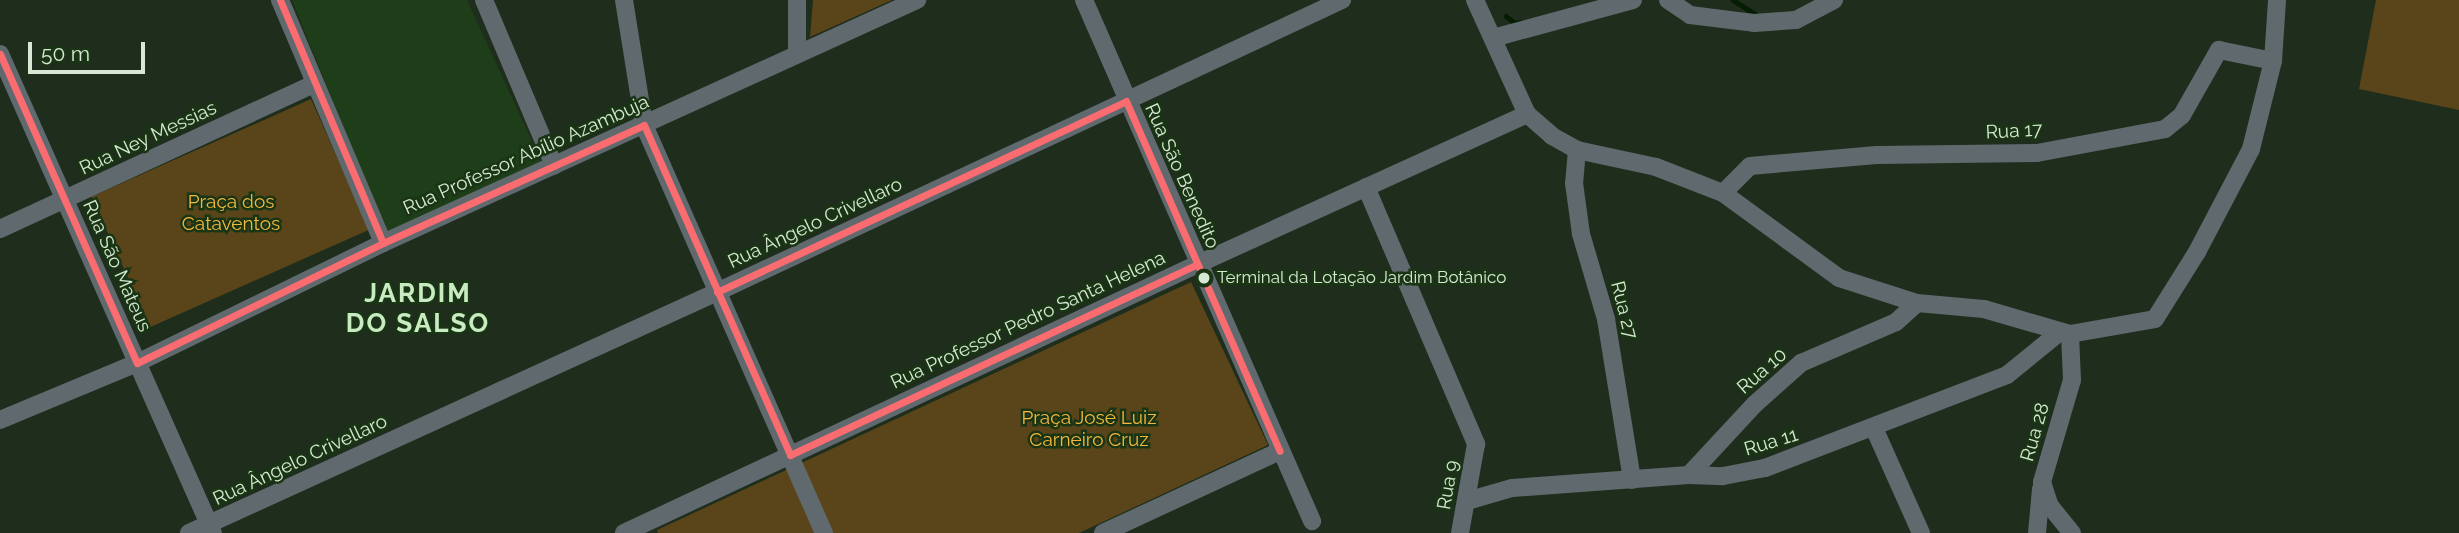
<!DOCTYPE html>
<html>
<head>
<meta charset="utf-8">
<style>
  body { margin:0 }
  #map { position:relative; width:2459px; height:533px; overflow:hidden; background:#1e2d1c; font-family:Raleway,sans-serif }
  div>[style] { position:absolute }
  .built>* { inset:0; background:#1e3d19 }
  .green>* { inset:0; background:#594519; transform-origin:0 0 }
  .stream>* { height:4.5px; margin:-2.25px; padding:0 2.25px; transform-origin:2.25px; border-radius:2.25px; background:#051d03 }
  .minor>* { height:18px; margin:-9px; padding:0 9px; transform-origin:9px; border-radius:9px; background:#5f696e }
  .bus-1>* { height:7px; margin:-3.5px; padding:0 3.5px; transform-origin:3.5px; border-radius:3.5px; background:#fb6c71 }
  .dots>* { width:19px; height:19px; translate:-50% -50%; box-sizing:border-box; border:4px solid #193514; border-radius:50% }
  span { translate:-50% -50%; white-space:nowrap; text-align:center; line-height:1.15; -webkit-text-stroke:5px #193514; paint-order:stroke }
  .bus-label { font-size:17px; color:#d7e8d4 }
  .left { translate:0 -50%; text-align:left }
  .street-label { font-size:19px; color:#d7e8d4 }
  .park-label { font-size:19px; color:#f5b73c }
  .district-label { font-size:26px; color:#c9ebc2; font-weight:700; letter-spacing:2px }
  .scale { position:absolute; left:28px; top:42px; width:117px; height:32px; box-sizing:border-box; border:4px solid #d7e8d4; border-top:0; padding-left:9px; font-size:21px; line-height:24px; white-space:nowrap; color:#d7e8d4; -webkit-text-stroke:5px #193514; paint-order:stroke }
</style>
</head>
<body>
<div id="map">
  <div class="built">
    <i style="clip-path:polygon(292px 0,467px 0,542px 163px,387px 235px)"></i>
  </div>
  <div class="green">
    <i style="clip-path:polygon(813px 0,892px 0,810px 37px)"></i>
    <i style="clip-path:polygon(2376px 0,2459px 0,2459px 110px,2359px 89px)"></i>
    <i style="left:311px;top:99px;width:143px;height:240px;rotate:66deg"></i>
    <i style="clip-path:polygon(1191px 282px,1268px 445px,1079px 533px,658px 533px,657px 530px)"></i>
  </div>
  <div class="stream">
    <i style="left:1733px;top:0;width:28px;rotate:32deg"></i>
    <i style="left:1506px;top:16px;width:11px;rotate:38deg"></i>
    <i style="left:1515px;top:23px;width:5px;rotate:-11deg"></i>
  </div>
  <div class="minor">
    <i style="left:280px;top:0;width:264px;rotate:67deg"></i>
    <i style="left:484px;top:0;width:180px;rotate:67.1deg"></i>
    <i style="left:624px;top:0;width:127px;rotate:80.9deg"></i>
    <i style="left:644px;top:125px;width:446px;rotate:66.2deg"></i>
    <i style="left:1084px;top:0;width:569px;rotate:66.36deg"></i>
    <i style="left:1475px;top:0;width:125px;rotate:65.5deg"></i>
    <i style="left:1527px;top:114px;width:33px;rotate:41deg"></i>
    <i style="left:1552px;top:136px;width:29px;rotate:29deg"></i>
    <i style="left:1577px;top:150px;width:81px;rotate:12.1deg"></i>
    <i style="left:1656px;top:167px;width:72px;rotate:21.2deg"></i>
    <i style="left:1723px;top:193px;width:144px;rotate:36.2deg"></i>
    <i style="left:1839px;top:278px;width:82px;rotate:17.8deg"></i>
    <i style="left:1917px;top:303px;width:67px;rotate:5.1deg"></i>
    <i style="left:1984px;top:309px;width:90px;rotate:16.2deg"></i>
    <i style="left:2070px;top:334px;width:86px;rotate:-10deg"></i>
    <i style="left:2155px;top:319px;width:79px;rotate:-57.9deg"></i>
    <i style="left:2197px;top:252px;width:116px;rotate:-62.3deg"></i>
    <i style="left:2251px;top:149px;width:91px;rotate:-76deg"></i>
    <i style="left:2273px;top:61px;width:61px;rotate:-86.2deg"></i>
    <i style="left:1668px;top:0;width:27px;rotate:34deg"></i>
    <i style="left:1690px;top:15px;width:64px;rotate:7.1deg"></i>
    <i style="left:1754px;top:23px;width:42px;rotate:-4.1deg"></i>
    <i style="left:1796px;top:20px;width:43px;rotate:-27.8deg"></i>
    <i style="left:1493px;top:38px;width:145px;rotate:-15.2deg"></i>
    <i style="left:0;top:54px;width:524px;rotate:66.03deg"></i>
    <i style="left:797px;top:54px;width:54px;rotate:-90deg"></i>
    <i style="left:1577px;top:150px;width:33px;rotate:95deg"></i>
    <i style="left:1574px;top:183px;width:51px;rotate:82.2deg"></i>
    <i style="left:1581px;top:234px;width:89px;rotate:73.6deg"></i>
    <i style="left:1606px;top:319px;width:163px;rotate:80.8deg"></i>
    <i style="left:1366px;top:187px;width:280px;rotate:66.8deg"></i>
    <i style="left:1476px;top:444px;width:90px;rotate:100.2deg"></i>
    <i style="left:1723px;top:193px;width:38px;rotate:-45deg"></i>
    <i style="left:1750px;top:166px;width:127px;rotate:-5deg"></i>
    <i style="left:1877px;top:155px;width:160px;rotate:-0.7deg"></i>
    <i style="left:2037px;top:153px;width:130px;rotate:-10.6deg"></i>
    <i style="left:2165px;top:129px;width:22px;rotate:-39deg"></i>
    <i style="left:2182px;top:115px;width:75px;rotate:-60.4deg"></i>
    <i style="left:2219px;top:50px;width:55px;rotate:11.5deg"></i>
    <i style="left:0;top:229px;width:346px;rotate:-24.8deg"></i>
    <i style="left:2070px;top:334px;width:46px;rotate:87.5deg"></i>
    <i style="left:2072px;top:380px;width:106px;rotate:106.4deg"></i>
    <i style="left:2042px;top:482px;width:25px;rotate:72deg"></i>
    <i style="left:2050px;top:506px;width:35px;rotate:51deg"></i>
    <i style="left:0;top:420px;width:148px;rotate:-22.6deg"></i>
    <i style="left:137px;top:363px;width:274px;rotate:-26deg"></i>
    <i style="left:383px;top:243px;width:587px;rotate:-24.47deg"></i>
    <i style="left:1874px;top:428px;width:115px;rotate:65.9deg"></i>
    <i style="left:1689px;top:475px;width:97px;rotate:-47.1deg"></i>
    <i style="left:1755px;top:404px;width:62px;rotate:-41.7deg"></i>
    <i style="left:1801px;top:363px;width:103px;rotate:-23.3deg"></i>
    <i style="left:1896px;top:322px;width:28px;rotate:-42deg"></i>
    <i style="left:1467px;top:501px;width:47px;rotate:-16.1deg"></i>
    <i style="left:1512px;top:488px;width:177px;rotate:-4.2deg"></i>
    <i style="left:1689px;top:475px;width:34px;rotate:2deg"></i>
    <i style="left:1723px;top:476px;width:43px;rotate:-10.8deg"></i>
    <i style="left:1765px;top:468px;width:259px;rotate:-21deg"></i>
    <i style="left:2007px;top:375px;width:68px;rotate:-39.1deg"></i>
    <i style="left:189px;top:533px;width:580px;rotate:-24.53deg"></i>
    <i style="left:717px;top:292px;width:690px;rotate:-25.04deg"></i>
    <i style="left:624px;top:533px;width:634px;rotate:-25.11deg"></i>
    <i style="left:1198px;top:264px;width:362px;rotate:-24.5deg"></i>
    <i style="left:1103px;top:533px;width:195px;rotate:-24.9deg"></i>
    <i style="left:2037px;top:533px;width:44px;rotate:-84.8deg"></i>
  </div>
  <div class="bus-1">
    <i style="left:280px;top:0;width:264px;rotate:67deg"></i>
    <i style="left:0;top:54px;width:338px;rotate:66.1deg"></i>
    <i style="left:137px;top:363px;width:274px;rotate:-26deg"></i>
    <i style="left:383px;top:243px;width:286px;rotate:-24.3deg"></i>
    <i style="left:644px;top:125px;width:361px;rotate:66.1deg"></i>
    <i style="left:790px;top:455px;width:450px;rotate:-25.1deg"></i>
    <i style="left:717px;top:292px;width:451px;rotate:-25deg"></i>
    <i style="left:1126px;top:101px;width:382px;rotate:66.3deg"></i>
  </div>
  <div class="dots">
    <i style="left:1204px;top:278px;background:#d7e8d4"></i>
  </div>
  <div class="bus-label">
    <span class="left" style="left:1217px;top:278px">Terminal da Lotação Jardim Botânico</span>
  </div>
  <div class="street-label">
    <span style="left:2014px;top:131px;rotate:-3deg">Rua 17</span>
    <span style="left:148px;top:138px;rotate:-25deg">Rua Ney Messias</span>
    <span style="left:526px;top:155px;rotate:-24deg">Rua Professor Abílio Azambuja</span>
    <span style="left:1182px;top:176px;rotate:66deg">Rua São Benedito</span>
    <span style="left:815px;top:223px;rotate:-25deg">Rua Ângelo Crivellaro</span>
    <span style="left:117px;top:266px;rotate:66deg">Rua São Mateus</span>
    <span style="left:1624px;top:310px;rotate:76deg">Rua 27</span>
    <span style="left:1028px;top:320px;rotate:-25deg">Rua Professor Pedro Santa Helena</span>
    <span style="left:1762px;top:371px;rotate:-41deg">Rua 10</span>
    <span style="left:2035px;top:432px;rotate:-74deg">Rua 28</span>
    <span style="left:1771px;top:442px;rotate:-17deg">Rua 11</span>
    <span style="left:300px;top:460px;rotate:-25deg">Rua Ângelo Crivellaro</span>
    <span style="left:1448px;top:485px;rotate:-80deg">Rua 9</span>
  </div>
  <div class="park-label">
    <span style="left:231px;top:213px">Praça dos<br>Cataventos</span>
    <span style="left:1089px;top:429px">Praça José Luiz<br>Carneiro Cruz</span>
  </div>
  <div class="district-label">
    <span style="left:418px;top:309px">JARDIM<br>DO SALSO</span>
  </div>
  <div class="scale">50 m</div>
</div>
</body>
</html>
